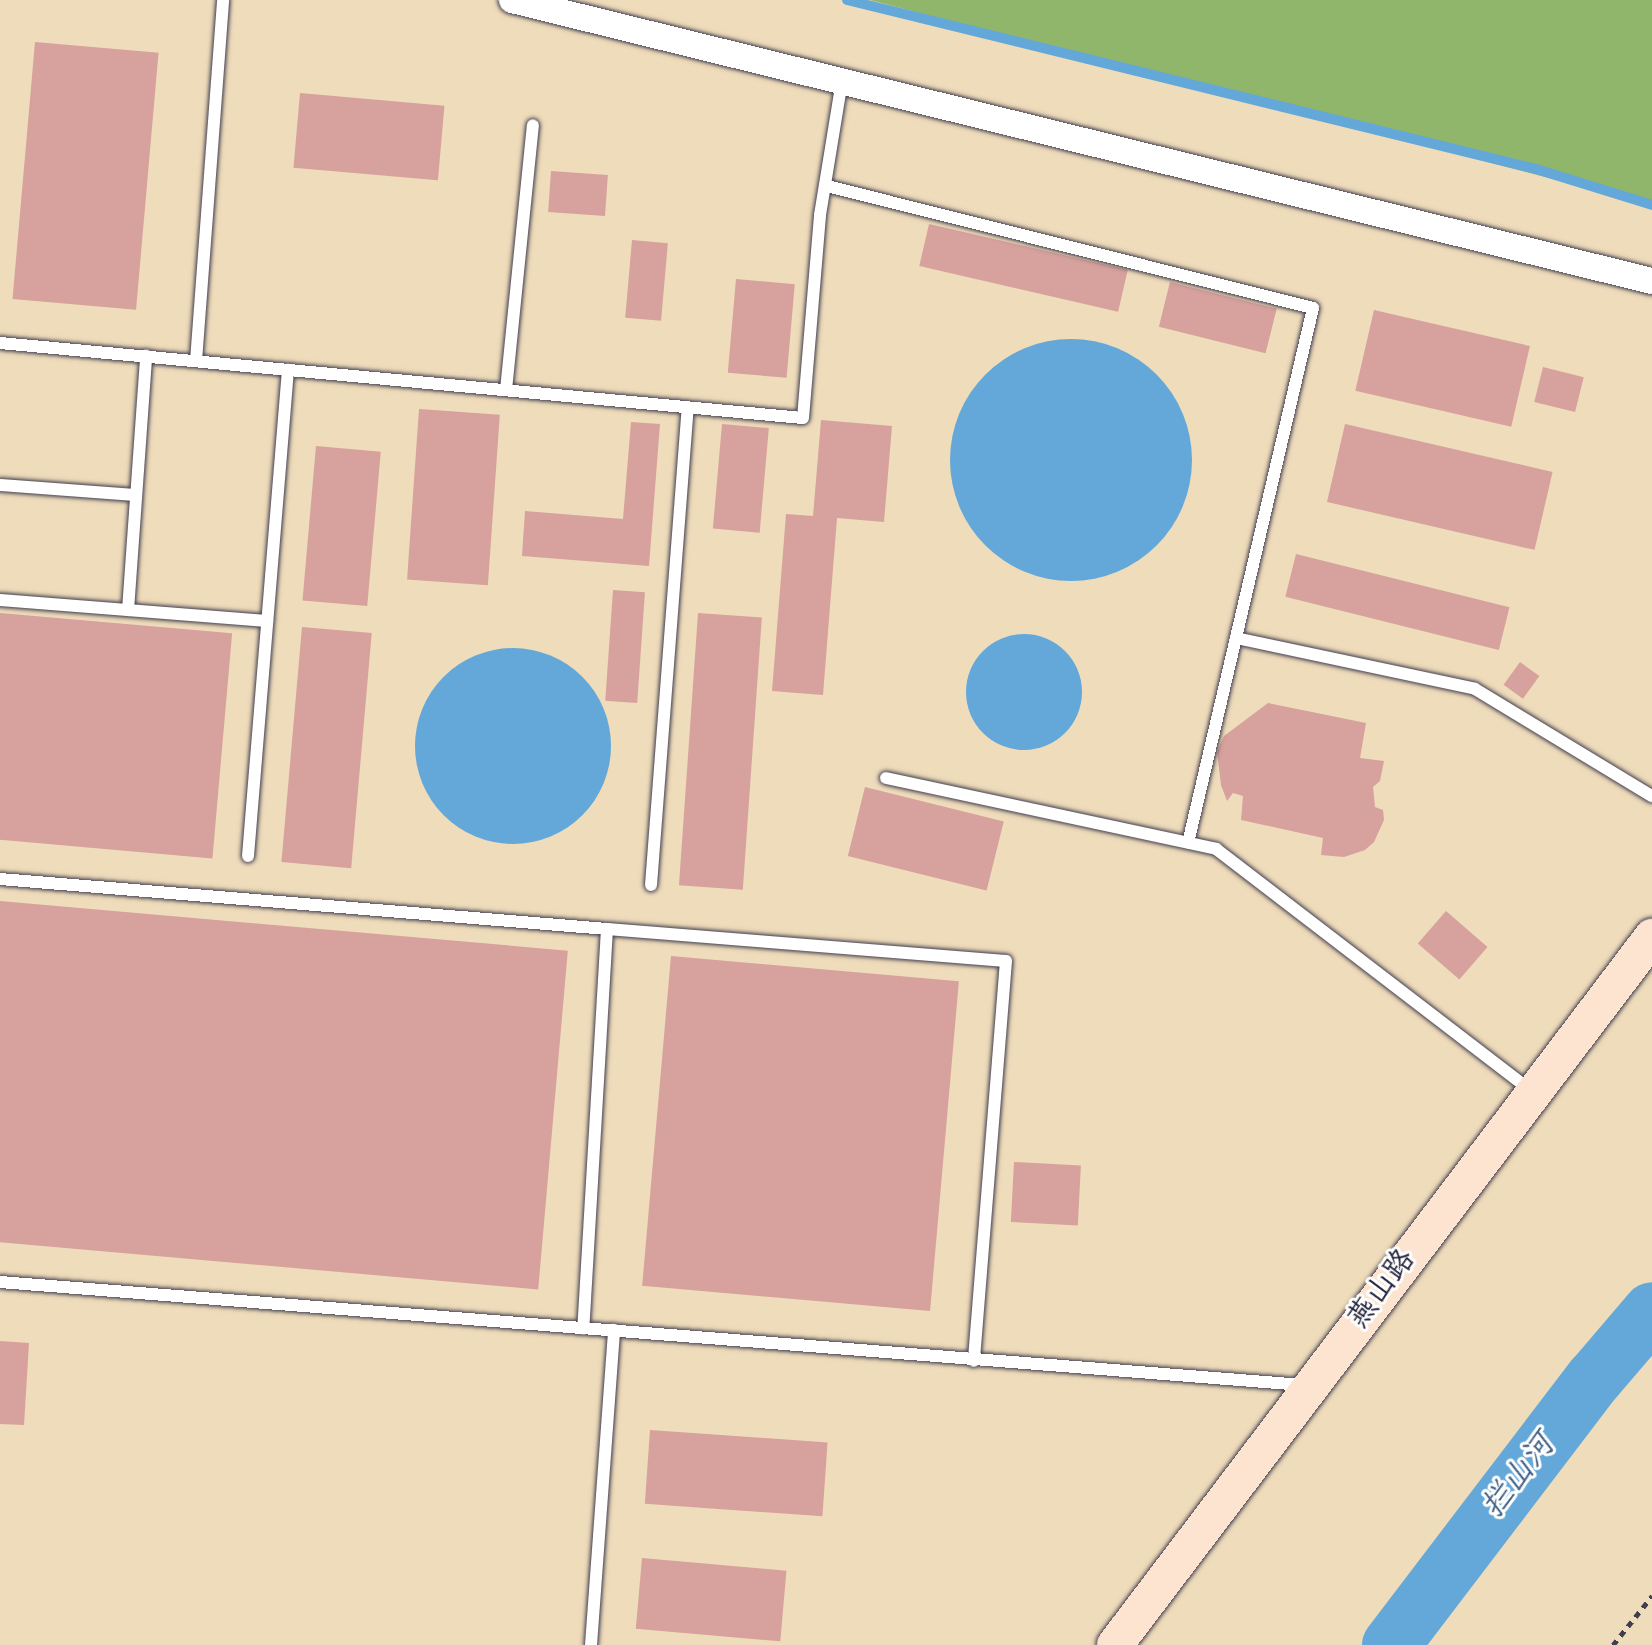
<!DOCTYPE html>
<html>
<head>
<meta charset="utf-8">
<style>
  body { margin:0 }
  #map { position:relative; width:1652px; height:1645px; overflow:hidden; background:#efdcbb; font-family:"Gochi Hand","LXGW WenKai TC",sans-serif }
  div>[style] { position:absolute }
  .forest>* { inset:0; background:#90b66c }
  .water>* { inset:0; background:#63a8d8 }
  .round { border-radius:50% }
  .stream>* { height:10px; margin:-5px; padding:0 5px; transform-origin:5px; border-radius:5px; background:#63a8d8 }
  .river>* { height:58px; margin:-29px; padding:0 29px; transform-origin:29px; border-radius:29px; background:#63a8d8 }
  .building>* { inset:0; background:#d7a19d; transform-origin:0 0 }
  .path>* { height:5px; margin-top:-2.5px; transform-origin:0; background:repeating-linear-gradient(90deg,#413e4e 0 6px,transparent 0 12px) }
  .roads { filter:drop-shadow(0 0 2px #413e4e) drop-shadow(0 0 2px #413e4e) }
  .lane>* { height:12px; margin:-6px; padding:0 6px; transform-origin:6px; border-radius:6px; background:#fff }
  .street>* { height:26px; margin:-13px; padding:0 13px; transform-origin:13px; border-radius:13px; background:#fff }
  .secondary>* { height:36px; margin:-18px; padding:0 18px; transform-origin:18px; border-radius:18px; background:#fde4d1 }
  span { translate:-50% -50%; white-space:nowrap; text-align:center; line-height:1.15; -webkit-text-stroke:6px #fff; paint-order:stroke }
  .street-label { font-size:30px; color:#22223b }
  .water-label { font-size:32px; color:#3f5e82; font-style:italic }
</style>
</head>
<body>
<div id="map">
  <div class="forest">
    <i style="clip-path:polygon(870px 0,1652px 0,1652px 205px)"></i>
  </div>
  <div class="water">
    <i class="round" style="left:950px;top:339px;width:242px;height:242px"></i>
    <i class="round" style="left:966px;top:634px;width:116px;height:116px"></i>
    <i class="round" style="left:415px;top:648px;width:196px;height:196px"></i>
  </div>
  <div class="stream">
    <i style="left:847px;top:0;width:709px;rotate:13.78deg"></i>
    <i style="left:1536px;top:169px;width:121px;rotate:17.2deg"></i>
  </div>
  <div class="river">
    <i style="left:1391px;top:1645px;width:335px;rotate:-52.7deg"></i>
    <i style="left:1594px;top:1379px;width:89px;rotate:-49.5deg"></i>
  </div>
  <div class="building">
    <i style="left:35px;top:42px;width:124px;height:258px;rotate:5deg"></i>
    <i style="left:300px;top:93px;width:145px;height:75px;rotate:5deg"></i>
    <i style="left:551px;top:171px;width:57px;height:41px;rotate:4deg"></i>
    <i style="left:929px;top:224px;width:204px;height:43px;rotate:13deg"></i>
    <i style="left:632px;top:240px;width:36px;height:78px;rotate:5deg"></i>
    <i style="left:736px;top:279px;width:59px;height:94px;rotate:5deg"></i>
    <i style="left:1170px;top:282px;width:110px;height:46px;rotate:14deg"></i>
    <i style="left:1374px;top:310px;width:160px;height:83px;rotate:13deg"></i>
    <i style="left:1543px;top:367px;width:42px;height:36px;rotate:14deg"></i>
    <i style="left:419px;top:409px;width:81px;height:171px;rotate:4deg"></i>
    <i style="clip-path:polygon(821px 420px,892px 426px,884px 522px,837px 518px,823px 695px,772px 691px,786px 514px,813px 516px)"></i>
    <i style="clip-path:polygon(631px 422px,660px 424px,649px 566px,522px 556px,525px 511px,623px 519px)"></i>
    <i style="left:722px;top:424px;width:47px;height:105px;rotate:5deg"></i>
    <i style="left:1345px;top:424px;width:213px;height:80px;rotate:13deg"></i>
    <i style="left:316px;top:446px;width:65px;height:155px;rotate:5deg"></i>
    <i style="left:1296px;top:554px;width:220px;height:44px;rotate:14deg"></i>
    <i style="left:613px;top:590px;width:32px;height:111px;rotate:4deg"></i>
    <i style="left:0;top:613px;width:233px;height:226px;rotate:5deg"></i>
    <i style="left:698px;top:613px;width:64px;height:273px;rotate:4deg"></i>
    <i style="left:302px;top:627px;width:70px;height:236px;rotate:5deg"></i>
    <i style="left:1520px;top:662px;width:24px;height:28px;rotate:36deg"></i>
    <i style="clip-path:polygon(1268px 703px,1366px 723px,1360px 758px,1384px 761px,1380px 781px,1373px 787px,1375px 807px,1383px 810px,1384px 820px,1374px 842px,1365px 850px,1344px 857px,1321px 855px,1323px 838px,1241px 820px,1243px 796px,1233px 793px,1227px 801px,1221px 785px,1217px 752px,1224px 736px)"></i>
    <i style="left:865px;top:787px;width:143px;height:71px;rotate:14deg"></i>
    <i style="left:0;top:901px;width:570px;height:340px;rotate:5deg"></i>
    <i style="left:1446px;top:911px;width:55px;height:43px;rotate:41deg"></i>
    <i style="left:671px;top:956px;width:289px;height:331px;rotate:5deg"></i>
    <i style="left:1014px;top:1162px;width:67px;height:60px;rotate:3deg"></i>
    <i style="clip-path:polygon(0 1341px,29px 1343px,24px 1425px,0 1424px)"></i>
    <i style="left:650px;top:1430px;width:178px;height:74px;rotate:4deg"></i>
    <i style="left:642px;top:1558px;width:145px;height:71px;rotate:5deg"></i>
  </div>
  <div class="path">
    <i style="left:1613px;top:1645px;width:63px;rotate:-51.5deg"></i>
  </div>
  <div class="roads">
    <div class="lane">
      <i style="left:827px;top:186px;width:501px;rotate:14.09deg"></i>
      <i style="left:1313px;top:308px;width:549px;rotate:103.15deg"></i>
      <i style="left:0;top:343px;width:806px;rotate:5.34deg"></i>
      <i style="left:803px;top:418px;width:204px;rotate:-85.2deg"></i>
      <i style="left:820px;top:215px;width:136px;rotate:-80.7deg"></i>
      <i style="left:196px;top:361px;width:362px;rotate:-85.7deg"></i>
      <i style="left:506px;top:390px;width:266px;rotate:-84.2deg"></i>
      <i style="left:0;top:485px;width:136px;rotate:4.2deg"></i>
      <i style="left:0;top:600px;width:268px;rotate:4.5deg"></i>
      <i style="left:128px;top:610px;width:255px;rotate:-85.9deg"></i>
      <i style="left:1236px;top:638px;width:244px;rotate:12deg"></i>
      <i style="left:1475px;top:689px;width:207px;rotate:31.2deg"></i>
      <i style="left:886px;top:778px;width:338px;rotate:12.1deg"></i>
      <i style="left:1216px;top:849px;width:397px;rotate:37.5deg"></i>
      <i style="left:248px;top:856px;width:488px;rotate:-85.3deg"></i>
      <i style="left:0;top:879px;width:609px;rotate:4.71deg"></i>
      <i style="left:607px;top:929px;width:400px;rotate:93.4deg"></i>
      <i style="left:651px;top:885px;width:479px;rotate:-85.6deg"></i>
      <i style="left:607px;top:929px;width:400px;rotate:4.6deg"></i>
      <i style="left:1006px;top:961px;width:401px;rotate:94.6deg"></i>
      <i style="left:0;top:1282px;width:1308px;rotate:4.52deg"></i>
      <i style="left:591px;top:1645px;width:316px;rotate:-85.8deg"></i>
    </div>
    <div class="street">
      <i style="left:512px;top:0;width:1174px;rotate:13.85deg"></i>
    </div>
    <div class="secondary">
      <i style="left:1115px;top:1645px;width:889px;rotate:-52.82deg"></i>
    </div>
  </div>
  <div class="street-label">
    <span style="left:1384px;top:1291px;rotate:-53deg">燕山路</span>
  </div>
  <div class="water-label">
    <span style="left:1521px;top:1478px;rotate:-52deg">拦山河</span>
  </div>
</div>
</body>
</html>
